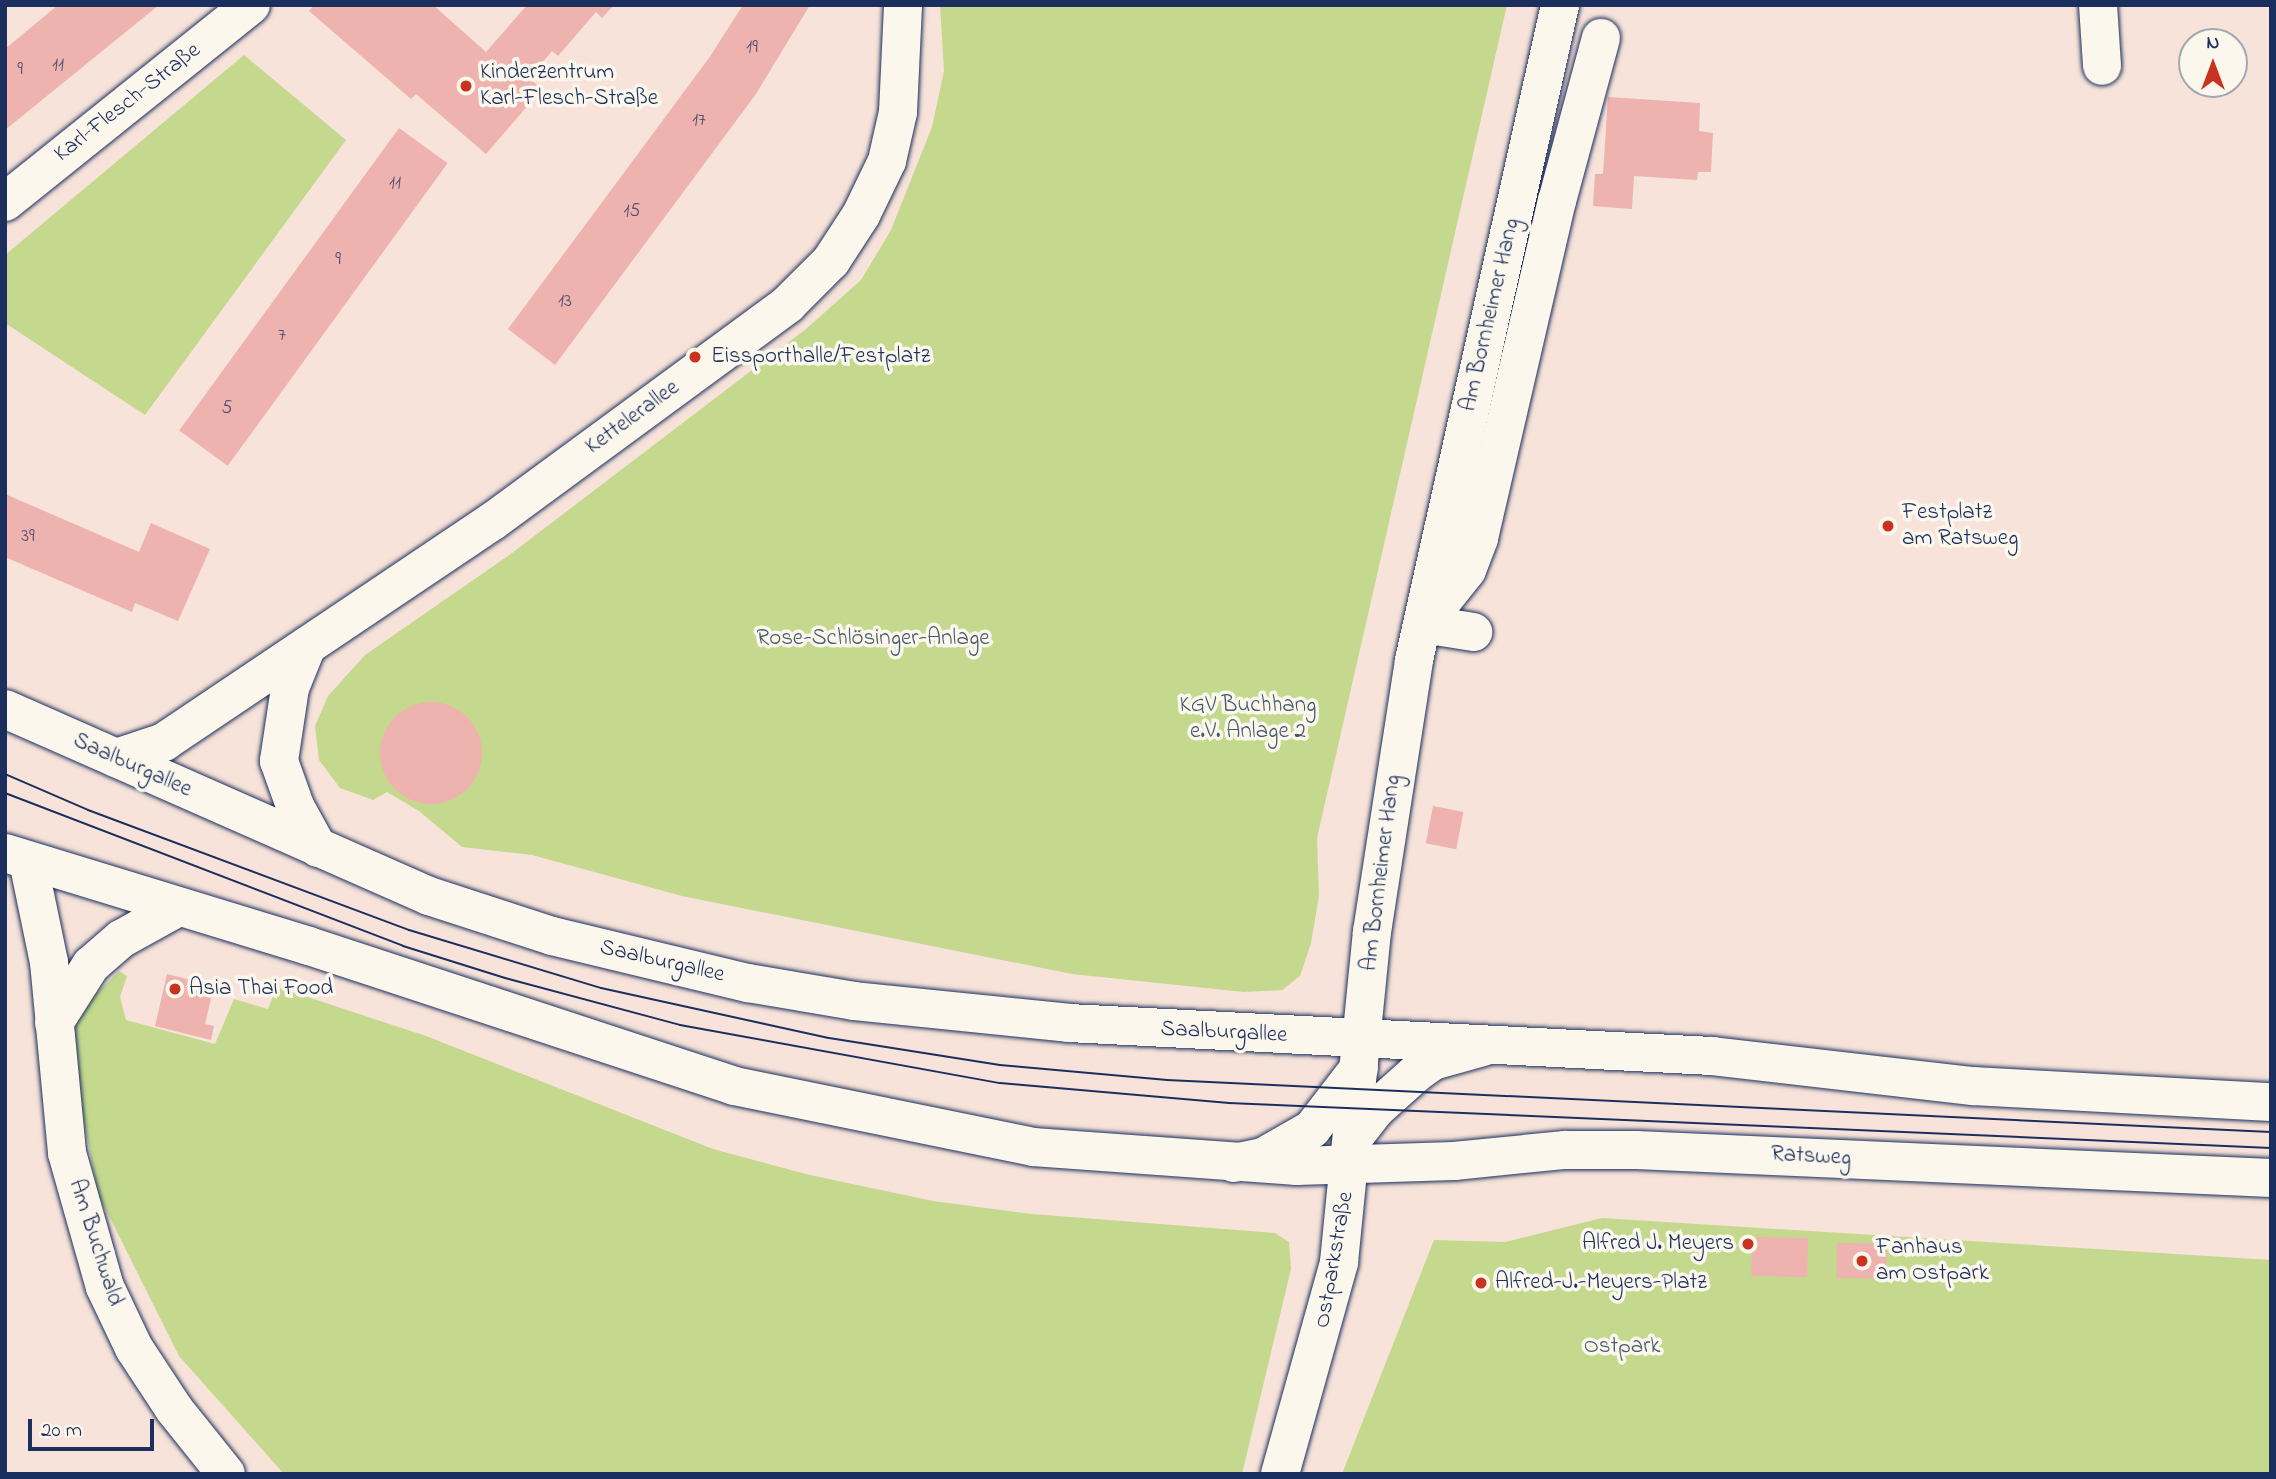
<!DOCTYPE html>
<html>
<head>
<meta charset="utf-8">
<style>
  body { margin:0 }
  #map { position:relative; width:2276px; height:1479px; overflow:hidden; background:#f7e3d9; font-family:"Indie Flower",sans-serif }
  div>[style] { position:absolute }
  .green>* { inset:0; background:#c4d98e }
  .building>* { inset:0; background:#eeb3ae; transform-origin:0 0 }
  .round { border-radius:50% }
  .roads { filter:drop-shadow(0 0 2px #1b2f5e) drop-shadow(0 0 2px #1b2f5e) }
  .minor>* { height:38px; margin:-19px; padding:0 19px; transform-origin:19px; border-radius:19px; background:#fbf7ec }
  .major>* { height:38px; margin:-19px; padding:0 19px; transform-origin:19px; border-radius:19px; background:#fbf7ec }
  .tram>* { height:2px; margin:-1px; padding:0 1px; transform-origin:1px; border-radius:1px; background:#1b2f5e }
  .dots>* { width:19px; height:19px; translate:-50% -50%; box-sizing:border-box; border:4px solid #fbf7ec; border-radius:50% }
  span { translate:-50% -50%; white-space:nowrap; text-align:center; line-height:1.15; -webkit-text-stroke:7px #fbf7ec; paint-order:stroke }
  .number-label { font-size:19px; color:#505072 }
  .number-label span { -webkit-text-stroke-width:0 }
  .poi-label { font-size:23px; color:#1b2f5e }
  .left { translate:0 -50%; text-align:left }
  .right { translate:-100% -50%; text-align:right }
  .street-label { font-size:23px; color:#1b2f5e }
  .park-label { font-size:23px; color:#455a6a }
  .frame { position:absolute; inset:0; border:7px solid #1b2f5e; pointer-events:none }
  .north { position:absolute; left:2178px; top:28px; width:70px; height:70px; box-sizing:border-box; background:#fbf7ec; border:2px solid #a1a7b3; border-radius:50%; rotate:0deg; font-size:19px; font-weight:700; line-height:28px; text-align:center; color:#1b2f5e }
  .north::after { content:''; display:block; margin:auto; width:24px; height:32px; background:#c8321e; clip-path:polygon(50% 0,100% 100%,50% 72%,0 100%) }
  .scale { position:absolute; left:28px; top:1419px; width:126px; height:32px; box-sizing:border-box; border:4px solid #1b2f5e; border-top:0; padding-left:9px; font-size:21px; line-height:24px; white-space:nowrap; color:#1b2f5e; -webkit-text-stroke:5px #fbf7ec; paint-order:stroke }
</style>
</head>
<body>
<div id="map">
  <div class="green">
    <i style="clip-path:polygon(940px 5px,1507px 5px,1317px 838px,1319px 896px,1311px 943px,1300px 976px,1282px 990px,1244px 992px,1072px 974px,682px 896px,532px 855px,462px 847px,419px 811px,387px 792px,373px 800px,340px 788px,319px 760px,315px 726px,328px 696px,365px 655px,512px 553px,806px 329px,861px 280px,891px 230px,932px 127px,944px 71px)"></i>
    <i style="clip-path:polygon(244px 55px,346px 140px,145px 415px,5px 323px,5px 255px)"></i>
    <i style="clip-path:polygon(119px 971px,127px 976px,120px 997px,126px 1020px,215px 1044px,234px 999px,268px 1009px,277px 987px,426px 1036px,713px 1149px,810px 1175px,933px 1201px,1032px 1214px,1275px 1233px,1289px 1242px,1291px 1269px,1242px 1474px,284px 1474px,179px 1356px,98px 1194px,77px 1084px,73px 1017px)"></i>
    <i style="clip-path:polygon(1602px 1218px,2271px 1260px,2271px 1474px,1342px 1474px,1434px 1240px,1505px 1242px)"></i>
  </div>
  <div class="building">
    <i style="clip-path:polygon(58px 5px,159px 5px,5px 130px,5px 49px)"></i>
    <i style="clip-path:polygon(314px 5px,433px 5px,486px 52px,527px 5px,614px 5px,602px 18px,596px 12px,558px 56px,552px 51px,529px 78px,548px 95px,542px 102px,536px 96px,486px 154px,416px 94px,411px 99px,309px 11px)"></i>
    <i style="clip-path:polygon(743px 5px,810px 5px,756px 94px,555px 365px,508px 329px,709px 58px)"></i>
    <i style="clip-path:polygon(1608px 97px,1700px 103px,1699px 131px,1713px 133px,1711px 172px,1698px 172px,1697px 180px,1634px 176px,1632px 209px,1593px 206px,1595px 174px,1603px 174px)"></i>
    <i style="left:399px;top:128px;width:60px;height:374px;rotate:36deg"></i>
    <i style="clip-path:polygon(5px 494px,139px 552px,151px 523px,210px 549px,178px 621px,135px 603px,132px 612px,5px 557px)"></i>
    <i class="round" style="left:380px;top:702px;width:102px;height:102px"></i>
    <i style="left:1433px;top:806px;width:31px;height:38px;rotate:11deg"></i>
    <i style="clip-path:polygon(167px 974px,214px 986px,205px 1024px,214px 1026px,211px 1040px,155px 1026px)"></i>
    <i style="left:1752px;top:1237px;width:56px;height:39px;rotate:1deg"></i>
    <i style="left:1837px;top:1243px;width:50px;height:35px;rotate:1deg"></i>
  </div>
  <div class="roads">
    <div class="minor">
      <i style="left:2098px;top:5px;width:61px;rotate:86.2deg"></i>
      <i style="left:5px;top:202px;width:315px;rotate:-38.7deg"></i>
      <i style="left:1427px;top:620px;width:64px;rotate:-51.3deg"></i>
      <i style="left:1467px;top:570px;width:34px;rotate:-69deg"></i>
      <i style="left:1479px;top:538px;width:346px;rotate:-77deg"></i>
      <i style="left:1557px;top:201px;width:169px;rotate:-74.9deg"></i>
      <i style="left:1423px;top:624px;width:51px;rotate:9.1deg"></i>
      <i style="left:307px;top:646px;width:45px;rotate:112deg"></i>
      <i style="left:290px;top:688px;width:74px;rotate:98.6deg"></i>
      <i style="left:279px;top:761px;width:48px;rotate:70.4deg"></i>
      <i style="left:295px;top:806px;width:48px;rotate:61.3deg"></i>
      <i style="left:116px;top:758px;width:51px;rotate:-18.4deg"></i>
      <i style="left:164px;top:742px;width:396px;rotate:-33.9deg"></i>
      <i style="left:493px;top:521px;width:366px;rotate:-36.3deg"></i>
      <i style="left:788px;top:304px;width:61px;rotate:-45deg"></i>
      <i style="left:831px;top:261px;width:55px;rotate:-56.9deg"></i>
      <i style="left:861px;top:215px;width:60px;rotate:-64.3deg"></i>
      <i style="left:887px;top:161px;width:50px;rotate:-77.3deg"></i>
      <i style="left:898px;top:112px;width:107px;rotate:-87.3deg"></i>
      <i style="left:28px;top:861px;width:103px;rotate:78.3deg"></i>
      <i style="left:49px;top:962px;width:192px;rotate:84.6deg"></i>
      <i style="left:67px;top:1153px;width:139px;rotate:74.2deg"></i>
      <i style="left:105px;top:1287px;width:68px;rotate:64.6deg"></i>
      <i style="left:134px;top:1348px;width:73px;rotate:56.7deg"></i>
      <i style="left:174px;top:1409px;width:83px;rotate:51.3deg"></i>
      <i style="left:54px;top:1023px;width:69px;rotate:-57.5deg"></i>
      <i style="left:91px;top:965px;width:40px;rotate:-41deg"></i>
      <i style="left:121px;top:939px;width:64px;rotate:-29deg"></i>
      <i style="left:1354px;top:1137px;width:37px;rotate:-52deg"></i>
      <i style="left:1377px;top:1108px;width:51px;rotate:-41.8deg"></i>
      <i style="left:1415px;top:1074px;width:22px;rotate:-36deg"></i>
      <i style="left:1433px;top:1061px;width:52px;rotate:-15.6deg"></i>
      <i style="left:1234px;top:1163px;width:30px;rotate:-12deg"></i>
      <i style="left:1263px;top:1157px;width:56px;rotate:-29.7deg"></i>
      <i style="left:1312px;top:1129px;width:77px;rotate:-52.4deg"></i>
      <i style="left:1280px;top:1474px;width:220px;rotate:-74.4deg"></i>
      <i style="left:1339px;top:1262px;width:332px;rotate:-84.3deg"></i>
      <i style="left:1372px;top:932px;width:275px;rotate:-81.2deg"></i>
      <i style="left:1414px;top:660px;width:671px;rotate:-77.43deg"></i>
    </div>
    <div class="major">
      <i style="left:5px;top:709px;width:463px;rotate:23.8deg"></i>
      <i style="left:429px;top:896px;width:129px;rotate:18deg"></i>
      <i style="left:552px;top:936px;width:202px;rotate:13.5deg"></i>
      <i style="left:748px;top:983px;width:108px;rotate:9.6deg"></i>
      <i style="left:854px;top:1001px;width:216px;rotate:5.8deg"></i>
      <i style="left:1069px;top:1023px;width:644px;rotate:2.94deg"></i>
      <i style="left:1712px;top:1056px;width:263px;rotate:6.6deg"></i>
      <i style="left:1973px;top:1086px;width:298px;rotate:3.1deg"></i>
      <i style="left:5px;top:853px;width:318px;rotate:17deg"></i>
      <i style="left:309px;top:946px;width:447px;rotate:18.2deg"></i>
      <i style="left:734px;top:1086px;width:305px;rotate:11.5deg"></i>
      <i style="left:1033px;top:1147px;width:265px;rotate:4.1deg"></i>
      <i style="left:1297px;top:1166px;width:157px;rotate:-1.8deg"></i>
      <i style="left:1454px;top:1161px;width:112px;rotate:-5.7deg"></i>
      <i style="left:1565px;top:1150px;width:71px"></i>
      <i style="left:1636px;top:1150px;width:636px;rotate:2.52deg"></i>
    </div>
  </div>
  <div class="tram">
    <i style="left:5px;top:774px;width:90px;rotate:23.4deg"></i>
    <i style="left:88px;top:810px;width:343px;rotate:20.5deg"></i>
    <i style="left:409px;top:930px;width:201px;rotate:16.8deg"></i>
    <i style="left:601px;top:988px;width:233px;rotate:12.4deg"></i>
    <i style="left:829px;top:1038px;width:173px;rotate:9deg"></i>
    <i style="left:1000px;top:1065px;width:168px;rotate:5.1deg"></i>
    <i style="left:1167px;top:1080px;width:1105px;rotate:2.7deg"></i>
    <i style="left:5px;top:793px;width:426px;rotate:21deg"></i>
    <i style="left:403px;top:946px;width:107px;rotate:17.4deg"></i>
    <i style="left:505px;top:978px;width:181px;rotate:15deg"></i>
    <i style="left:680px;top:1025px;width:325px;rotate:10.3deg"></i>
    <i style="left:1000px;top:1083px;width:230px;rotate:5deg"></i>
    <i style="left:1229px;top:1103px;width:1043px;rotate:2.47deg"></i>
  </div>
  <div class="dots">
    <i style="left:466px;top:86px;background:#c8321e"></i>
    <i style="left:695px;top:357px;background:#c8321e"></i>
    <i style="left:1888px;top:526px;background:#c8321e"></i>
    <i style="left:175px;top:989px;background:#c8321e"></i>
    <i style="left:1748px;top:1244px;background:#c8321e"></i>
    <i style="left:1862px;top:1261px;background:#c8321e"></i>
    <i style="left:1481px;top:1283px;background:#c8321e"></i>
  </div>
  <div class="number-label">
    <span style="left:752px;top:48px">19</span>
    <span style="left:58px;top:66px">11</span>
    <span style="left:20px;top:70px">9</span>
    <span style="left:699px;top:121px">17</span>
    <span style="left:395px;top:184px">11</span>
    <span style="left:632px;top:212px">15</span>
    <span style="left:338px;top:260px">9</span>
    <span style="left:565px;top:302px">13</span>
    <span style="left:282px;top:336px">7</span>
    <span style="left:227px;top:409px">5</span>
    <span style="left:28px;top:537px">39</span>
  </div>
  <div class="poi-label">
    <span class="left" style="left:480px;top:86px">Kinderzentrum<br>Karl-Flesch-Straße</span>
    <span class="left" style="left:711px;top:357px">Eissporthalle/Festplatz</span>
    <span class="left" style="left:1902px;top:526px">Festplatz<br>am Ratsweg</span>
    <span class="left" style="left:189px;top:989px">Asia Thai Food</span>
    <span class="right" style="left:1734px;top:1244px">Alfred J. Meyers</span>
    <span class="left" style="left:1876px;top:1261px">Fanhaus<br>am Ostpark</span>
    <span class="left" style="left:1495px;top:1283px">Alfred-J.-Meyers-Platz</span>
  </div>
  <div class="street-label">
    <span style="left:128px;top:103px;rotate:-38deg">Karl-Flesch-Straße</span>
    <span style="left:1491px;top:315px;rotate:-77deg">Am Bornheimer Hang</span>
    <span style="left:633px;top:418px;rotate:-36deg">Kettelerallee</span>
    <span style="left:132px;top:766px;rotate:24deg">Saalburgallee</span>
    <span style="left:1382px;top:873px;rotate:-83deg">Am Bornheimer Hang</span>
    <span style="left:662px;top:962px;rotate:13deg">Saalburgallee</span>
    <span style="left:1224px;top:1033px;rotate:3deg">Saalburgallee</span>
    <span style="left:1811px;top:1157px;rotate:3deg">Ratsweg</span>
    <span style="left:95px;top:1243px;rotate:72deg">Am Buchwald</span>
    <span style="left:1335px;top:1260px;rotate:-80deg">Ostparkstraße</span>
  </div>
  <div class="park-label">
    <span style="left:873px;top:639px">Rose-Schlösinger-Anlage</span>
    <span style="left:1248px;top:719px">KGV Buchhang<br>e.V. Anlage 2</span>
    <span style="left:1622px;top:1347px">Ostpark</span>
  </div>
  <div class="frame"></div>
  <div class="north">N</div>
  <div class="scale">20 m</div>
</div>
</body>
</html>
